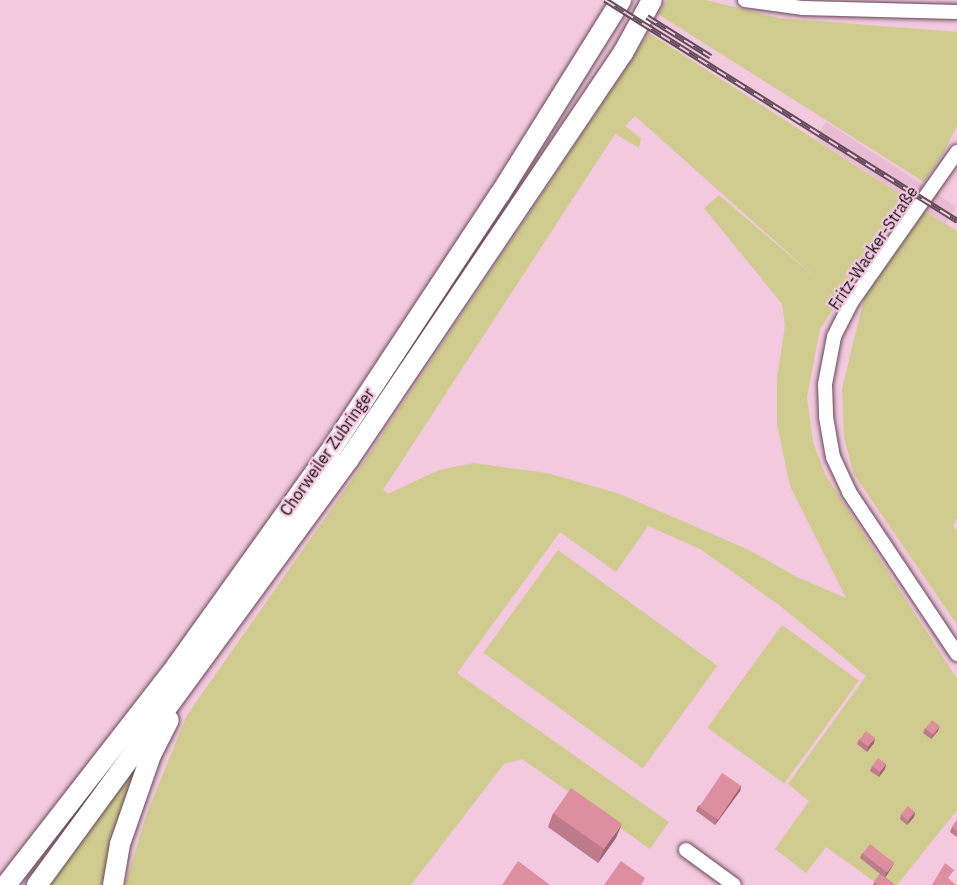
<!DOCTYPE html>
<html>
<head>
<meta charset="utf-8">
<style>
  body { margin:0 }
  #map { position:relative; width:957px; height:885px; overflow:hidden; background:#f2c9de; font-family:"IBM Plex Sans",sans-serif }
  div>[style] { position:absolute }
  .built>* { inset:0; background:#eabbd4; transform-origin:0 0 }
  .green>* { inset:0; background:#d0cc8f; transform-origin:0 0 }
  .roads { filter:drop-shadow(0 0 2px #684759) drop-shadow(0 0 2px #684759) }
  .minor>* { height:14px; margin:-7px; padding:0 7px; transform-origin:7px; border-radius:7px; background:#fff }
  .highway>* { height:20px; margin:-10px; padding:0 10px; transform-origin:10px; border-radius:10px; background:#fff }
  .rail>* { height:6px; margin-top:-3px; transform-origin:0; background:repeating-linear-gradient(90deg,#f2c9de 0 11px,#624c58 0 22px); box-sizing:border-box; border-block:2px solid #624c58 }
  .wall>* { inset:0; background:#be7b8a }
  .shaded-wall>* { inset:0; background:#9b6470 }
  .building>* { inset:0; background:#dd8fa0; transform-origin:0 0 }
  span { translate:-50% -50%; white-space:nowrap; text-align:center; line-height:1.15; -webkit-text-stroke:4.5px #f2c9de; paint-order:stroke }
  .street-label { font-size:16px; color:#150810 }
</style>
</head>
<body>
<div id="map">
  <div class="built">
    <i style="left:826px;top:122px;width:156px;height:20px;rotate:33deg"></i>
  </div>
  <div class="green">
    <i style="clip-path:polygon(667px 0,705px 0,779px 18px,957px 32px,957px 125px,944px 152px,924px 182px,658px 14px)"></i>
    <i style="clip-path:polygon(evenodd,649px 33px,906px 198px,820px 329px,807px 397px,813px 442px,825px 474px,957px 679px,957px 810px,897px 885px,879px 885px,826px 847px,806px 873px,775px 849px,809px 801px,788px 784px,866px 676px,779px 605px,700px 549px,648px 526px,616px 572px,560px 532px,457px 673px,669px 822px,650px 849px,522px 759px,504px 764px,411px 885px,125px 885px,147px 813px,187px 715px,356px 474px,649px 33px,635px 116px,822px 283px,719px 195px,704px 208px,782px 304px,785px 325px,777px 379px,777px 424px,790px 486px,846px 598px,797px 577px,749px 550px,620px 494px,547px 473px,474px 463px,439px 470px,388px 494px,383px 490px,615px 134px,639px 148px,641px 138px,625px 126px,635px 116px)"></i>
    <i style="clip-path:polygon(925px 211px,957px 231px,957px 518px,953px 526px,957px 531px,957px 625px,854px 474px,844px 438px,842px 389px,864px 298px)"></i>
    <i style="left:558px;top:550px;width:197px;height:127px;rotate:36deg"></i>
    <i style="left:782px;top:625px;width:95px;height:127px;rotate:36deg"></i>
    <i style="clip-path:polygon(141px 761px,106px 885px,49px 885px,69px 857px)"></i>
  </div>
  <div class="roads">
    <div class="minor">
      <i style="left:745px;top:0;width:59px;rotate:7.9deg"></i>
      <i style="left:803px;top:8px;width:154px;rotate:1.5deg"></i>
      <i style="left:957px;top:152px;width:184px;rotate:125.1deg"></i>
      <i style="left:851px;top:303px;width:38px;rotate:117deg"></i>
      <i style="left:834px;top:337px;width:48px;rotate:100.8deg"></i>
      <i style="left:825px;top:384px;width:33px;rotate:88deg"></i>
      <i style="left:826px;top:417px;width:41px;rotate:80.1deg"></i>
      <i style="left:833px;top:457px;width:38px;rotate:65deg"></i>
      <i style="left:849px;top:492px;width:195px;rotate:56.3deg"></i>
      <i style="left:686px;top:850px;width:59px;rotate:36.1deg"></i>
    </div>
    <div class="highway">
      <i style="left:6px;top:885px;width:279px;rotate:-52.1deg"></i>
      <i style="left:177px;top:665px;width:261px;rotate:-54.4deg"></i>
      <i style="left:329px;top:453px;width:310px;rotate:-56.6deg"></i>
      <i style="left:500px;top:194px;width:229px;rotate:-58deg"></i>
      <i style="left:37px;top:885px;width:528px;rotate:-53.78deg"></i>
      <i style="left:349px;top:459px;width:490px;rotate:-56deg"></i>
      <i style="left:623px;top:53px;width:60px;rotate:-61.3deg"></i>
      <i style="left:113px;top:885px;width:42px;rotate:-80.3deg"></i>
      <i style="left:120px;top:844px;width:94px;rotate:-70.8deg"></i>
      <i style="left:151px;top:755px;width:39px;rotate:-63deg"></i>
    </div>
  </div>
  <div class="rail">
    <i style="left:605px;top:0;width:416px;rotate:32.1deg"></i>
    <i style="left:647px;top:17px;width:75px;rotate:32deg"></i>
  </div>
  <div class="wall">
    <i style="clip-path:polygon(925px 728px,938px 731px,931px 739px,923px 733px)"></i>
    <i style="clip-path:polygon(859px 739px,874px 743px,867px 752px,857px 744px)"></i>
    <i style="clip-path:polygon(886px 764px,885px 769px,879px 777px,870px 771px,872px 766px)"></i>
    <i style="clip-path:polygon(741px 786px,740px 791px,715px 825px,696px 811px,698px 806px)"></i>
    <i style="clip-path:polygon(915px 812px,914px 817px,907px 825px,900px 819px,901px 814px)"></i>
    <i style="clip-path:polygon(553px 813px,616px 838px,598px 863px,548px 827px)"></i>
    <i style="clip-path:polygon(957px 820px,957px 837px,950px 832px,952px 827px)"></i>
    <i style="clip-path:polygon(862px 853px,892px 867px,885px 877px,895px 885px,873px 885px,874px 882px,880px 874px,860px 858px)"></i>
  </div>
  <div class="shaded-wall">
    <i style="clip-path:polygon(940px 726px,938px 731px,931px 739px,933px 734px)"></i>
    <i style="clip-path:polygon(875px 738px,874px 743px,867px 752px,868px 747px)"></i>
    <i style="clip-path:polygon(886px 764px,885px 769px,879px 777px,880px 772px)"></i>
    <i style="clip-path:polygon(741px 786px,740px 791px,715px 825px,717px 820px)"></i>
    <i style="clip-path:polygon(915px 812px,914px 817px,907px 825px,909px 820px)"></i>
    <i style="clip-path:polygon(622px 824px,616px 838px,598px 863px,604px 849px)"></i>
    <i style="clip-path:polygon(894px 863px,892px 867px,885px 878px,886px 873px)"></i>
  </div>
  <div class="building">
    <i style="left:932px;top:720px;width:10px;height:11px;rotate:37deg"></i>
    <i style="left:866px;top:731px;width:11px;height:11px;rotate:38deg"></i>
    <i style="left:878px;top:758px;width:10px;height:10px;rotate:37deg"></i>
    <i style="left:722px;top:773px;width:23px;height:41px;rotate:34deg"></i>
    <i style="left:571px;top:788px;width:62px;height:31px;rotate:35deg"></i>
    <i style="left:908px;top:806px;width:9px;height:11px;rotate:41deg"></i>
    <i style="clip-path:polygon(957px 820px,957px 831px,952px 827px)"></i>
    <i style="left:870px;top:844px;width:31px;height:12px;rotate:38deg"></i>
    <i style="clip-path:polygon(518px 861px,550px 885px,502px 885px)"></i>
    <i style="clip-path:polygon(621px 861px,645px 878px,641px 885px,604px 885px)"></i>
    <i style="clip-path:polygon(945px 863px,954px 870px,948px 878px,956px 885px,932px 885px)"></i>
    <i style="clip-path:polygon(880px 874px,895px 885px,878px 885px,874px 882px)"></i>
  </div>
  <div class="street-label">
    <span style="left:873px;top:248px;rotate:-56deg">Fritz-Wacker-Straße</span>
    <span style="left:327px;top:452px;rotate:-55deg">Chorweiler Zubringer</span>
  </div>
</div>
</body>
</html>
